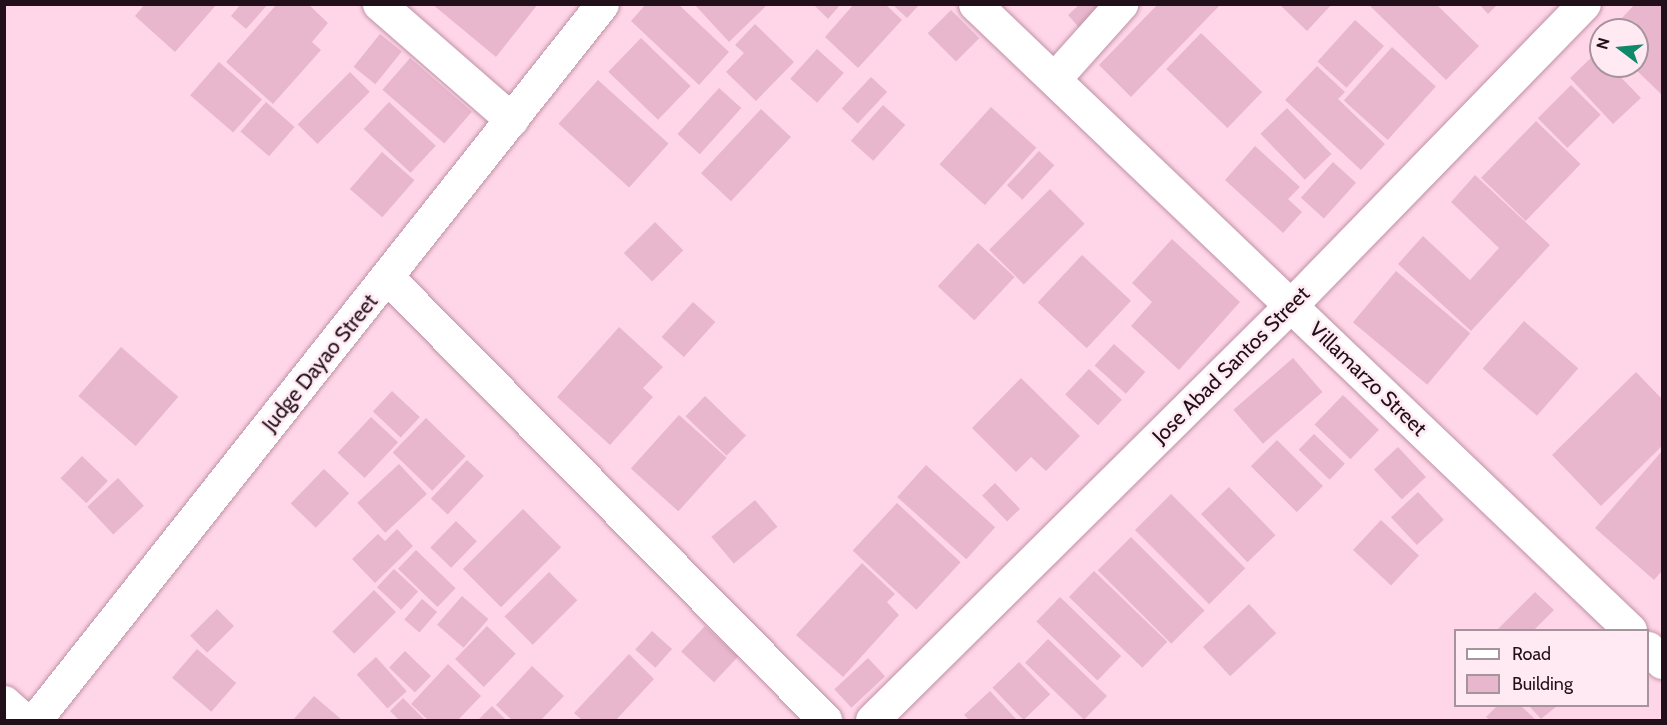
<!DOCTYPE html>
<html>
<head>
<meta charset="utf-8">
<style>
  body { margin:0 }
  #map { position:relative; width:1667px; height:725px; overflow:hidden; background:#ffd6e8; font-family:Cabin,sans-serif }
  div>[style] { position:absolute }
  .building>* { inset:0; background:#e8b7cd; transform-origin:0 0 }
  .roads { filter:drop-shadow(0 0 2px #c091a6) drop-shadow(0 0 2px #c091a6) }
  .street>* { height:33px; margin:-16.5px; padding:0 16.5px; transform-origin:16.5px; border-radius:16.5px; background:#fff }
  .secondary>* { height:33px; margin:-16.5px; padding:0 16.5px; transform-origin:16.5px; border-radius:16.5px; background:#fff }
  span { translate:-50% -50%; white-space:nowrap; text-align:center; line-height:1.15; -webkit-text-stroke:5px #ffeaf3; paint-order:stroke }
  .street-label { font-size:21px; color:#211019 }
  .frame { position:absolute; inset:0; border:6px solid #211019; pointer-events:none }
  .legend { position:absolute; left:1454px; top:629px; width:195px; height:78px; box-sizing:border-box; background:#ffeaf3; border:2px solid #a6939c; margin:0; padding:8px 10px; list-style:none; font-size:18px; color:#211019 }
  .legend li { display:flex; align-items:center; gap:12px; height:30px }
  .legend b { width:30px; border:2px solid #a6939c }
  .north { position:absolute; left:1589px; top:18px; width:60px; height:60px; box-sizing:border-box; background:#ffeaf3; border:2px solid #a6939c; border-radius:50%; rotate:286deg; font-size:16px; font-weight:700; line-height:24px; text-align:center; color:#211019 }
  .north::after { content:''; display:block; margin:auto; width:21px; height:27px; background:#10886a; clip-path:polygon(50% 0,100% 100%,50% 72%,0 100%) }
</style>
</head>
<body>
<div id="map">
  <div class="building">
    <i style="clip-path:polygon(145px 4px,217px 4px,175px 52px,135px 16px)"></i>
    <i style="clip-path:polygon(241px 4px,268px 4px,246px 29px,231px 16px)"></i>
    <i style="clip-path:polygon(277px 4px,308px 4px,328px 23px,312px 42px,321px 50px,273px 104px,226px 62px)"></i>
    <i style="clip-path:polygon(432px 4px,538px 4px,496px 57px)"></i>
    <i style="clip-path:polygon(646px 4px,678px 4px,729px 52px,699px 85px,631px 21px)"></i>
    <i style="clip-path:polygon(694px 4px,768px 4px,729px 42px)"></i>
    <i style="clip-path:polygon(813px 4px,841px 4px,828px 19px)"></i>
    <i style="clip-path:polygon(854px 4px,885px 4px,902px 20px,858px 68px,825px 37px)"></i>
    <i style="clip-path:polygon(1080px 4px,1104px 4px,1083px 32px,1068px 15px)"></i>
    <i style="clip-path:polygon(1158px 4px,1221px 4px,1131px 97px,1099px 65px)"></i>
    <i style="clip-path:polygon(1279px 4px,1332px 4px,1307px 31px)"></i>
    <i style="clip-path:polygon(1368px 4px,1436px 4px,1479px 46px,1446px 80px)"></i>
    <i style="clip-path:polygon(1479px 4px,1498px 4px,1488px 14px)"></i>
    <i style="clip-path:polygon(1635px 4px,1662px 4px,1662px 95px,1632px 66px,1637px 66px,1637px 30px,1611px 30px)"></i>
    <i style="clip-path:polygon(893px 5px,919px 5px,907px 18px)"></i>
    <i style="left:951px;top:10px;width:40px;height:33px;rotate:45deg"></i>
    <i style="left:1355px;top:20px;width:39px;height:56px;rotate:42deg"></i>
    <i style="clip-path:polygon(755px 24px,794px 62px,756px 101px,726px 72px,744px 53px,735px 45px)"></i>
    <i style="left:1201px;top:33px;width:85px;height:50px;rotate:44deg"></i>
    <i style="left:380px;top:34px;width:28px;height:42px;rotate:39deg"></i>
    <i style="left:641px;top:38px;width:69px;height:47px;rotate:44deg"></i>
    <i style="left:1392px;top:47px;width:59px;height:72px;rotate:42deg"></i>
    <i style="left:817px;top:49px;width:36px;height:40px;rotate:42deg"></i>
    <i style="clip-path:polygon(1597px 52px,1601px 66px,1610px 66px,1641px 98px,1613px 124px,1570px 78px)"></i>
    <i style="left:410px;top:58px;width:82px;height:42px;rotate:41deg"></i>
    <i style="left:219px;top:62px;width:57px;height:44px;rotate:41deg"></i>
    <i style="clip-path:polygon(1317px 66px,1345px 92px,1338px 99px,1385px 144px,1361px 170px,1285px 100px)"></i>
    <i style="left:350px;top:72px;width:28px;height:74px;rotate:45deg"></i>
    <i style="left:871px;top:77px;width:22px;height:43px;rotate:43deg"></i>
    <i style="left:598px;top:80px;width:95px;height:59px;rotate:42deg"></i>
    <i style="left:1571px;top:85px;width:42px;height:47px;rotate:45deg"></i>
    <i style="left:719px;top:88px;width:30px;height:62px;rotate:42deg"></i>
    <i style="left:266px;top:102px;width:38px;height:39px;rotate:41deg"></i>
    <i style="left:389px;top:102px;width:64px;height:37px;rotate:43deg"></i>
    <i style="left:883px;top:105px;width:30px;height:48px;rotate:42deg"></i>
    <i style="left:991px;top:107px;width:61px;height:77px;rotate:42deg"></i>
    <i style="left:1287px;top:108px;width:64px;height:37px;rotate:46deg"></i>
    <i style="left:761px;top:109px;width:41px;height:88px;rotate:43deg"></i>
    <i style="left:1536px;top:121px;width:62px;height:79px;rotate:44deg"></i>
    <i style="clip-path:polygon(1255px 146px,1300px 187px,1288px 199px,1302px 212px,1283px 233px,1225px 180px)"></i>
    <i style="left:1039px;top:151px;width:21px;height:47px;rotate:43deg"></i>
    <i style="left:382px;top:152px;width:43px;height:49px;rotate:41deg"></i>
    <i style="left:1333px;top:162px;width:31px;height:48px;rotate:42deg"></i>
    <i style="clip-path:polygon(1475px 175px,1550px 245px,1471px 331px,1398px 264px,1423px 236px,1470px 280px,1499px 248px,1451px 202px)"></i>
    <i style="left:1050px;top:189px;width:49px;height:86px;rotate:45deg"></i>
    <i style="left:655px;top:222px;width:40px;height:44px;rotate:45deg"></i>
    <i style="clip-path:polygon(1172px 239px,1240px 302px,1179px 370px,1131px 326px,1152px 302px,1132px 283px)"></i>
    <i style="left:978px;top:243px;width:50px;height:59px;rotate:43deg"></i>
    <i style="left:1082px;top:255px;width:67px;height:65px;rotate:43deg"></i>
    <i style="left:1396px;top:271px;width:97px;height:67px;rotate:40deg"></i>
    <i style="left:693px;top:302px;width:30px;height:47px;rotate:42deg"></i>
    <i style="left:1524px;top:321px;width:72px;height:63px;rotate:41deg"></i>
    <i style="clip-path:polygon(619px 327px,663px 367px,643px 388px,653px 397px,610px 445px,557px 397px)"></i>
    <i style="left:1114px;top:344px;width:42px;height:29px;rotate:42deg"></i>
    <i style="left:121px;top:347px;width:76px;height:65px;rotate:41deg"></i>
    <i style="left:1293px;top:358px;width:45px;height:79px;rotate:49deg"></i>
    <i style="left:1089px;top:369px;width:45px;height:35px;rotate:43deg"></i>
    <i style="clip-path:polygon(1636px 372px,1662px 399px,1662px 446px,1601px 506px,1552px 455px)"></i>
    <i style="clip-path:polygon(1021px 378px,1080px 436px,1046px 471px,1031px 457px,1016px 472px,972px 428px)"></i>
    <i style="left:392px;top:391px;width:38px;height:28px;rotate:43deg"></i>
    <i style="left:1343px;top:395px;width:50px;height:41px;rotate:44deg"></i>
    <i style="left:705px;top:396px;width:57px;height:28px;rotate:44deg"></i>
    <i style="left:679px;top:415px;width:64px;height:72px;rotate:42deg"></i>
    <i style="left:371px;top:417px;width:37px;height:49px;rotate:43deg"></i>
    <i style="left:426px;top:418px;width:55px;height:48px;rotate:44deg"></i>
    <i style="left:1314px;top:434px;width:43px;height:22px;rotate:44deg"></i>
    <i style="left:1277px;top:440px;width:65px;height:37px;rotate:45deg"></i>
    <i style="left:1398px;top:447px;width:41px;height:33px;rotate:47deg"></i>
    <i style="clip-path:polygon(1662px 451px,1662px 571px,1654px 580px,1595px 528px)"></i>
    <i style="left:82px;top:456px;width:36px;height:31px;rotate:44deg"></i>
    <i style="left:467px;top:460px;width:23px;height:53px;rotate:43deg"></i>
    <i style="left:399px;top:464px;width:41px;height:57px;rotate:47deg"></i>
    <i style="left:926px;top:465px;width:93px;height:43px;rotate:42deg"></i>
    <i style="left:324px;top:469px;width:35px;height:48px;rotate:44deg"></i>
    <i style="left:118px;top:478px;width:38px;height:42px;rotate:47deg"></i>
    <i style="left:995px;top:483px;width:36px;height:18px;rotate:46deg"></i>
    <i style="left:1229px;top:487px;width:67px;height:39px;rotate:46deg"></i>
    <i style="left:1418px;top:492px;width:38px;height:37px;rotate:47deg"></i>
    <i style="left:1171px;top:494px;width:105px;height:51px;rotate:45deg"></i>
    <i style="left:755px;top:500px;width:35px;height:57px;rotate:50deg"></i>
    <i style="left:897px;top:503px;width:87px;height:65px;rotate:43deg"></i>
    <i style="left:523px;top:509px;width:54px;height:85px;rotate:45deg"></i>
    <i style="left:1381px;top:520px;width:52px;height:41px;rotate:43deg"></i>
    <i style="left:456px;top:521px;width:29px;height:37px;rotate:44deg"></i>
    <i style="clip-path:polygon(397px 529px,413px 546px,375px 583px,352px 559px,378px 534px,385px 541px)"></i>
    <i style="left:1131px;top:537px;width:104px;height:47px;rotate:45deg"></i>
    <i style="left:416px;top:550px;width:55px;height:26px;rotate:44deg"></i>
    <i style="clip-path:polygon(862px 563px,895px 594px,887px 602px,899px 615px,843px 677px,796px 635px)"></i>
    <i style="left:394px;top:569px;width:33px;height:25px;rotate:43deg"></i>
    <i style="left:1094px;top:571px;width:102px;height:36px;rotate:44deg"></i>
    <i style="left:549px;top:572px;width:40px;height:63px;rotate:45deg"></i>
    <i style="left:374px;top:590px;width:31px;height:59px;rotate:45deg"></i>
    <i style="clip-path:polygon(1535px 592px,1554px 610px,1534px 630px,1497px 630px)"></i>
    <i style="left:462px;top:596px;width:35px;height:38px;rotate:41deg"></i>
    <i style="left:1060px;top:597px;width:85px;height:34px;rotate:44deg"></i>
    <i style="left:422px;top:599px;width:20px;height:27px;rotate:41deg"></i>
    <i style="left:1249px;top:604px;width:40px;height:63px;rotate:47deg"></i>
    <i style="left:217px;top:609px;width:24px;height:38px;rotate:45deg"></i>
    <i style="left:487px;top:626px;width:40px;height:46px;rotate:44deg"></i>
    <i style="left:705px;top:626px;width:45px;height:35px;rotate:43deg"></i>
    <i style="left:652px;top:631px;width:27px;height:25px;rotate:42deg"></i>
    <i style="left:1048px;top:639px;width:82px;height:33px;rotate:44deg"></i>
    <i style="left:197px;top:649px;width:52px;height:38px;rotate:41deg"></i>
    <i style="left:405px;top:651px;width:36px;height:23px;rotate:44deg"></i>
    <i style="clip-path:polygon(629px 654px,654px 679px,616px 720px,582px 720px,574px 713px)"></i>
    <i style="left:376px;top:657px;width:46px;height:26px;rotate:48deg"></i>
    <i style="left:868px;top:658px;width:25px;height:46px;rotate:47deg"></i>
    <i style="left:1019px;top:662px;width:45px;height:37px;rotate:46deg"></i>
    <i style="clip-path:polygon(448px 664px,481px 696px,458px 720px,428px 720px,411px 704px)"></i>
    <i style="clip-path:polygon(532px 666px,564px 696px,541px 720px,512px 720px,496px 705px)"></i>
    <i style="clip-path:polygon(990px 691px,1017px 720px,969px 720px,964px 715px)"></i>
    <i style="clip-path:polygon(314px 696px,342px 720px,293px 720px)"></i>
    <i style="clip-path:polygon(403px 698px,425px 720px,399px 720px,390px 711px)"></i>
    <i style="clip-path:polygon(492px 706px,506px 720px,478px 720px)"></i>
    <i style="clip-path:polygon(1497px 706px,1521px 706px,1536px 720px,1490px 720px,1486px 717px)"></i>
    <i style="clip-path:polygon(1529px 706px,1557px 706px,1541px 719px)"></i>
  </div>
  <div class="roads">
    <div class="street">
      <i style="left:379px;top:4px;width:176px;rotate:41.1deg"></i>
      <i style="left:975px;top:4px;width:906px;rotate:43.7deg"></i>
      <i style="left:1054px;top:79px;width:101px;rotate:-48.2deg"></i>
      <i style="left:388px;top:278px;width:622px;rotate:45.33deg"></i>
      <i style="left:1648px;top:648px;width:20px;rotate:45deg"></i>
    </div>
    <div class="secondary">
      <i style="left:4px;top:702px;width:27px;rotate:42deg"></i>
      <i style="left:35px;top:720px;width:913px;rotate:-51.62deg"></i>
      <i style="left:872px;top:720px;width:590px;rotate:-44.73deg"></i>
      <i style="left:1291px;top:305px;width:420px;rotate:-45.8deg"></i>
    </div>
  </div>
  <div class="street-label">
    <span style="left:320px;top:363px;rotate:-51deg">Judge Dayao Street</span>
    <span style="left:1231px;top:365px;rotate:-45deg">Jose Abad Santos Street</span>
    <span style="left:1368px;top:379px;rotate:44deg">Villamarzo Street</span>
  </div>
  <div class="frame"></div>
  <ul class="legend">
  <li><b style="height:8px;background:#fff"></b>Road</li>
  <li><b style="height:16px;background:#e8b7cd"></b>Building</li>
  </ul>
  <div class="north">N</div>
</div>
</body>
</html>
